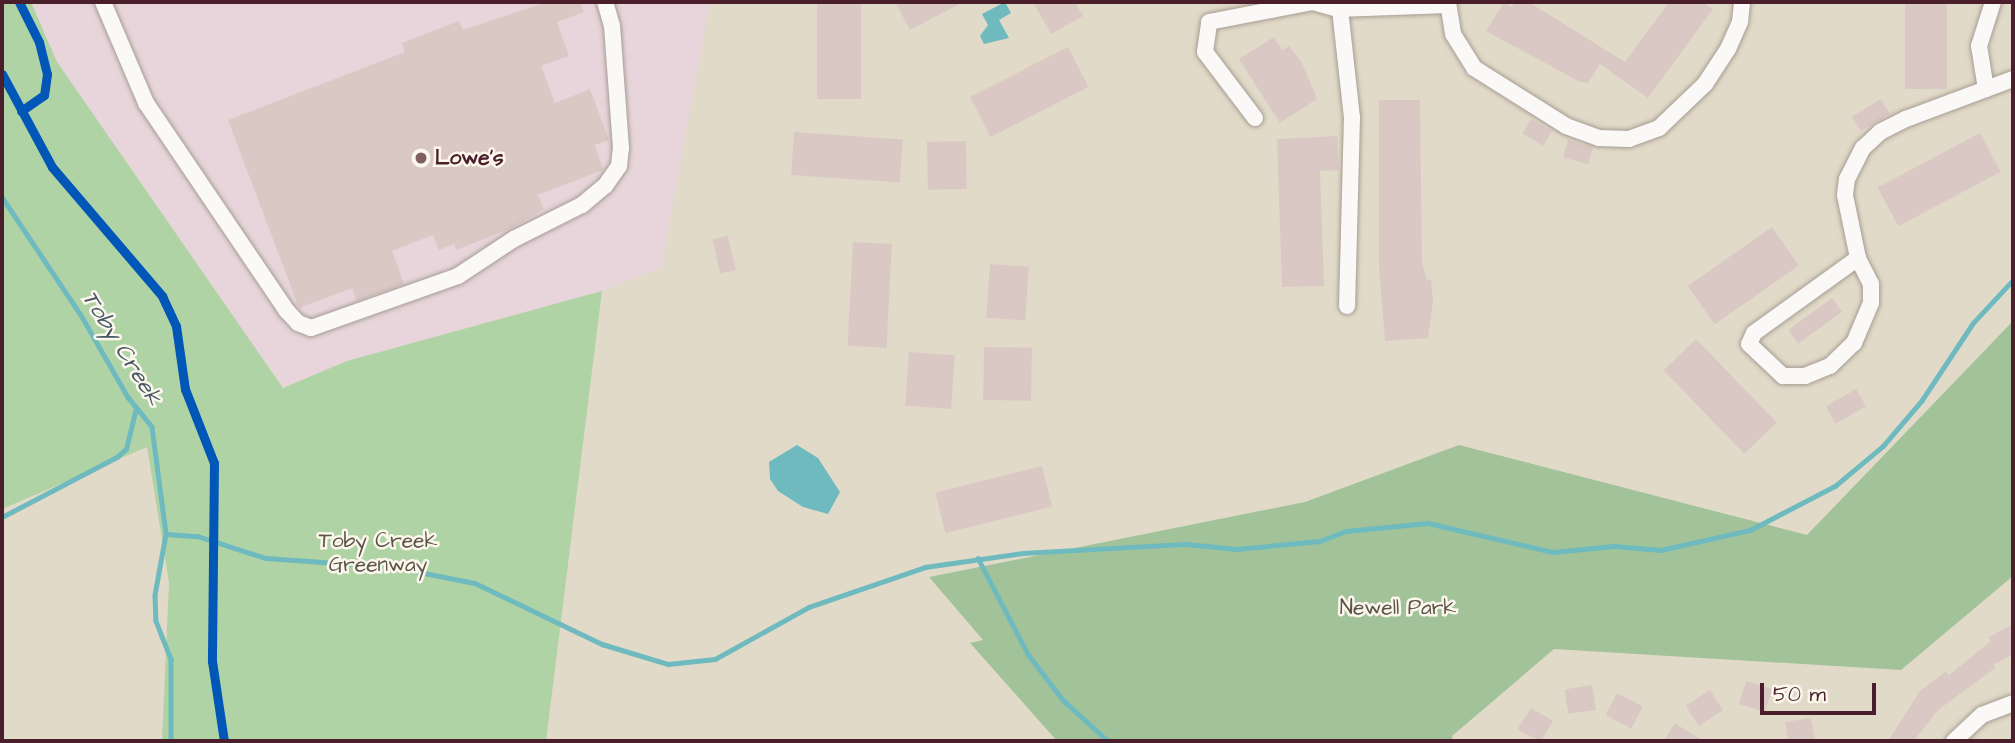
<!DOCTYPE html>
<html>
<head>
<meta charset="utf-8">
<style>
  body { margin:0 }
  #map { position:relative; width:2015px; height:743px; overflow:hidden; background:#e2dac8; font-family:"Architects Daughter",sans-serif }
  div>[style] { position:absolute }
  .built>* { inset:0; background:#e7d5db }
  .green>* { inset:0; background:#b0d3a5 }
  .forest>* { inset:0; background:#a2c39a }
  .water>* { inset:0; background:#6ebabf }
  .stream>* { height:4.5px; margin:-2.25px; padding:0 2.25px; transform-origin:2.25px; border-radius:2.25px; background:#6ebabf }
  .building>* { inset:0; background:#dac8c5; transform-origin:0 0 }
  .roads { filter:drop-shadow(0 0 2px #a79d94) drop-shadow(0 0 2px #a79d94) }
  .minor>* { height:16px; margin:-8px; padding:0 8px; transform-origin:8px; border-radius:8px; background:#fbf9f7 }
  .cycleway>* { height:9px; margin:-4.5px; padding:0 4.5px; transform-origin:4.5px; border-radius:4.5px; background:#0057b8 }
  .dots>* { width:19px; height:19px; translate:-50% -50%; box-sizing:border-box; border:4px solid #fbf7ec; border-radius:50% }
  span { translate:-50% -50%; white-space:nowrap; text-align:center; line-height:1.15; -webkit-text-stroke:5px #fbf7ec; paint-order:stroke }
  .poi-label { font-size:21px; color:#4a1f2b; font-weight:700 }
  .left { translate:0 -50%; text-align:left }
  .park-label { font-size:21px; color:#5c5347 }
  .water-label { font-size:23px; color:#455765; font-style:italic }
  .frame { position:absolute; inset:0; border:4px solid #4a1f2b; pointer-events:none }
  .scale { position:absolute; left:1760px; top:683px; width:116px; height:32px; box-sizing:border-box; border:4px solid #4a1f2b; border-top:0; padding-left:9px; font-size:21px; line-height:24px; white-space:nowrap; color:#4a1f2b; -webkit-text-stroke:5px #fbf7ec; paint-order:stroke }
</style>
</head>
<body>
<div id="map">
  <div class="built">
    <i style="clip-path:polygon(31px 2px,710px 2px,661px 268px,602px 291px,347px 361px,283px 388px,57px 62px)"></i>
  </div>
  <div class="green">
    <i style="clip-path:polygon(2px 2px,31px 2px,57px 62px,283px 388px,347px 361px,602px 291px,546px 741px,162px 741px,169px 582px,147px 447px,2px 509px)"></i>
  </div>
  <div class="forest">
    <i style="clip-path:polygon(2013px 321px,2013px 576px,1901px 670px,1554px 649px,1452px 736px,1453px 741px,1057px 741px,970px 643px,983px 640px,929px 577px,1305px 502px,1459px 445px,1807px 535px)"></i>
  </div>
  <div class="water">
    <i style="clip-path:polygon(1005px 2px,1011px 13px,999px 20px,1009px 38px,984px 44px,980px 36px,988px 25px,982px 14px)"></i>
    <i style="clip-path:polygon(797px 445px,818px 458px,840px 492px,828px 514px,803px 507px,778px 491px,770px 479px,769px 462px)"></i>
  </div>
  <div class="stream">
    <i style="left:2px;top:197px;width:142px;rotate:56.2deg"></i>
    <i style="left:81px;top:315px;width:95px;rotate:60.2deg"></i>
    <i style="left:128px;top:397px;width:38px;rotate:51deg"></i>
    <i style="left:152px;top:427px;width:108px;rotate:82.5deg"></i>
    <i style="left:166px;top:534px;width:62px;rotate:100.2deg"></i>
    <i style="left:155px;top:595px;width:26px;rotate:88deg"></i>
    <i style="left:156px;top:621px;width:41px;rotate:68.5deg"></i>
    <i style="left:171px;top:659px;width:82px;rotate:90deg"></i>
    <i style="left:2px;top:517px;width:130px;rotate:-27.6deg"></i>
    <i style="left:117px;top:457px;width:12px;rotate:-42deg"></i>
    <i style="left:126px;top:449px;width:42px;rotate:-76.3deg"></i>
    <i style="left:166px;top:534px;width:31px;rotate:4deg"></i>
    <i style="left:197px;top:536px;width:72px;rotate:17.7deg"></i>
    <i style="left:266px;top:558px;width:128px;rotate:4deg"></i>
    <i style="left:394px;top:567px;width:83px;rotate:11.2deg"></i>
    <i style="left:475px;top:583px;width:141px;rotate:25.7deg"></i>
    <i style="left:602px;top:644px;width:69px;rotate:16.9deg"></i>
    <i style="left:668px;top:664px;width:47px;rotate:-6.1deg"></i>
    <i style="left:715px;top:659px;width:107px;rotate:-29deg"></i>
    <i style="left:809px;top:607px;width:123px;rotate:-19deg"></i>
    <i style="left:925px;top:567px;width:99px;rotate:-8.1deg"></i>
    <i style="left:1023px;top:553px;width:163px;rotate:-3.2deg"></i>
    <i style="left:1186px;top:544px;width:51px;rotate:5.6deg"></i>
    <i style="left:1237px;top:549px;width:83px;rotate:-5.5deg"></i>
    <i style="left:1320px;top:541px;width:28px;rotate:-21deg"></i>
    <i style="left:1346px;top:531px;width:82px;rotate:-5.6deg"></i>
    <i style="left:1428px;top:523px;width:128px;rotate:13.1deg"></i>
    <i style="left:1553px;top:552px;width:61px;rotate:-5.6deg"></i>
    <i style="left:1614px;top:546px;width:47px;rotate:4.9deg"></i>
    <i style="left:1661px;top:550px;width:91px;rotate:-12.7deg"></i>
    <i style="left:1750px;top:530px;width:96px;rotate:-27.4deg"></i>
    <i style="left:1835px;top:486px;width:62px;rotate:-39.8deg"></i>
    <i style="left:1883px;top:446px;width:60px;rotate:-49.7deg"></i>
    <i style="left:1922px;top:400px;width:92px;rotate:-56.5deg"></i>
    <i style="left:1973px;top:323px;width:59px;rotate:-47.1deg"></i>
    <i style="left:978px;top:558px;width:108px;rotate:62.5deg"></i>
    <i style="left:1028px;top:654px;width:58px;rotate:52.7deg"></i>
    <i style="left:1063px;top:700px;width:61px;rotate:42.3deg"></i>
  </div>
  <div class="building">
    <i style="clip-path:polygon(547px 2px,580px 2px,584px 12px,557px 22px,569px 56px,541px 66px,555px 103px,590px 89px,609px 140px,595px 145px,603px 170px,538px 195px,544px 209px,512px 228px,456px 250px,454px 244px,439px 250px,433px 235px,392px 251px,404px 284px,357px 301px,352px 288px,299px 308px,228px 120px,405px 52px,402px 43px,459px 21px,463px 30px)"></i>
    <i style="left:817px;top:2px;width:44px;height:97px"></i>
    <i style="clip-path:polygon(895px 2px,963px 2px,910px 30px)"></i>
    <i style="clip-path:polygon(1033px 2px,1075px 2px,1083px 16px,1051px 34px)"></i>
    <i style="clip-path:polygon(1504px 2px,1512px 7px,1515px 2px,1529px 2px,1625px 62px,1669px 2px,1703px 2px,1713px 9px,1648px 98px,1600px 64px,1588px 83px,1580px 82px,1486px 31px)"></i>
    <i style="left:1905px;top:2px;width:42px;height:87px"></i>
    <i style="clip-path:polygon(1274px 37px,1282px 50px,1289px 46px,1302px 63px,1317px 99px,1280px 123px,1239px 59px)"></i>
    <i style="left:1068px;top:47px;width:45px;height:110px;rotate:63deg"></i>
    <i style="left:1881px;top:99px;width:17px;height:34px;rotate:59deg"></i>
    <i style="clip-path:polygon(1379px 100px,1420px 100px,1422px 263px,1427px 280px,1431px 279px,1433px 301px,1428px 338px,1385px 341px,1379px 267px)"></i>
    <i style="left:1531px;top:119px;width:24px;height:17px;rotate:30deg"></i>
    <i style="left:794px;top:132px;width:109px;height:43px;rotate:4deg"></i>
    <i style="left:1980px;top:133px;width:44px;height:116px;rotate:62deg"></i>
    <i style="clip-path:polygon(1337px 136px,1339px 170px,1320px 171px,1324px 286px,1282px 287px,1277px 139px)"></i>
    <i style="left:1568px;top:140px;width:26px;height:18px;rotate:16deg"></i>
    <i style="left:966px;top:141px;width:48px;height:39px;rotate:89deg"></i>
    <i style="left:1772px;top:227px;width:47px;height:103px;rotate:55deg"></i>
    <i style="left:728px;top:236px;width:35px;height:16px;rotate:77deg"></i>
    <i style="left:853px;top:242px;width:39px;height:104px;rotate:3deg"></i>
    <i style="left:990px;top:264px;width:39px;height:54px;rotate:4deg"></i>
    <i style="left:1832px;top:298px;width:17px;height:54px;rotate:54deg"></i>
    <i style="left:1696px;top:339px;width:116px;height:45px;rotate:46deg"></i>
    <i style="left:984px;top:347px;width:48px;height:53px;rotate:1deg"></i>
    <i style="left:909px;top:352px;width:46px;height:54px;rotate:4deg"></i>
    <i style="left:1856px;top:389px;width:20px;height:35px;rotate:60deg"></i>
    <i style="left:1042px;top:466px;width:42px;height:110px;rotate:76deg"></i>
    <i style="clip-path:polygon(2013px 624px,2013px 654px,1993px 665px,1995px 668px,1937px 711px,1914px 741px,1888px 741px,1920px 691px,1946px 671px,1949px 675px,1991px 641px,1989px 637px)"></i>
    <i style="left:1746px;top:681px;width:27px;height:24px;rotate:17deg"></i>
    <i style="left:1592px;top:685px;width:25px;height:28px;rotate:81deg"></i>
    <i style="left:1710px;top:690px;width:24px;height:29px;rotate:57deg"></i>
    <i style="left:1617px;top:693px;width:29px;height:25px;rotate:27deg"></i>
    <i style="clip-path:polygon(1531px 708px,1553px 721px,1541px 741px,1517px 730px)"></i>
    <i style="clip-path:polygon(1811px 718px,1815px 741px,1788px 741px,1785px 722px)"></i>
    <i style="clip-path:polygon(1675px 723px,1681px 727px,1704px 741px,1664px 741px)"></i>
  </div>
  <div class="roads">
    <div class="minor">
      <i style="left:103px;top:2px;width:110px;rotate:66.9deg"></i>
      <i style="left:146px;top:103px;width:250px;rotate:55.9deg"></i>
      <i style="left:286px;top:310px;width:18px;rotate:47deg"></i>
      <i style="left:298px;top:323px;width:14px;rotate:21deg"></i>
      <i style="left:311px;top:328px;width:156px;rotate:-19.5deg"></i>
      <i style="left:458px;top:276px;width:67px;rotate:-33.5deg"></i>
      <i style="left:514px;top:239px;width:76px;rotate:-26.6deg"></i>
      <i style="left:582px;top:205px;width:30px;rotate:-40deg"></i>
      <i style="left:605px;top:186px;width:24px;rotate:-55deg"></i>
      <i style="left:619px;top:166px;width:18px;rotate:-84deg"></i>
      <i style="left:621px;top:148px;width:122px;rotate:-94.2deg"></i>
      <i style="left:612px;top:26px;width:25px;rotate:-106deg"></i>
      <i style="left:1448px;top:2px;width:32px;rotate:81deg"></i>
      <i style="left:1453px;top:34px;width:40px;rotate:58deg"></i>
      <i style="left:1474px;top:68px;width:109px;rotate:32.2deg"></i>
      <i style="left:1566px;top:126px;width:35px;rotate:20deg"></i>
      <i style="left:1599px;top:138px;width:30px;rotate:2deg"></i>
      <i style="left:1629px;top:139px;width:32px;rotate:-20deg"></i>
      <i style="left:1659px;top:128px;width:64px;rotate:-43.7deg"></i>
      <i style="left:1705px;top:84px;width:42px;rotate:-56.7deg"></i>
      <i style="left:1728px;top:49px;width:30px;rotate:-66deg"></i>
      <i style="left:1740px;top:22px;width:20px;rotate:-84deg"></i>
      <i style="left:1340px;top:9px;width:109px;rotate:83.7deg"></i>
      <i style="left:1352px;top:117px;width:189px;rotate:91.5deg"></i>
      <i style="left:1986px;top:89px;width:44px;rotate:-99.2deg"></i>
      <i style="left:1979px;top:46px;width:46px;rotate:-72.3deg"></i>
      <i style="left:1255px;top:118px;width:83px;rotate:-127.1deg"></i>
      <i style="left:1205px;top:52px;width:30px;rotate:-82deg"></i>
      <i style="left:1209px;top:22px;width:106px;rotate:-10.9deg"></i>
      <i style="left:1313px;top:2px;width:26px;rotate:16deg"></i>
      <i style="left:1338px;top:9px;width:109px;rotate:-2.1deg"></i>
      <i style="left:1858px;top:258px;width:128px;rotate:144.2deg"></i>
      <i style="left:1754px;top:333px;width:12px;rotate:114deg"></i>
      <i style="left:1749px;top:344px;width:47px;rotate:43.3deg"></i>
      <i style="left:1783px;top:376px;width:22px"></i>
      <i style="left:1805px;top:376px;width:27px;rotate:-22deg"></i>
      <i style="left:1830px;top:366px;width:33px;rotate:-44deg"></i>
      <i style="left:1854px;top:343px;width:43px;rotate:-67deg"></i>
      <i style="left:1871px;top:303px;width:19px;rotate:-90deg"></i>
      <i style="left:1871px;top:284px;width:29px;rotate:-117deg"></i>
      <i style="left:1858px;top:258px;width:64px;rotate:-101.7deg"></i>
      <i style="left:1845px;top:195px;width:16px;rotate:-83deg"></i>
      <i style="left:1847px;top:179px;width:35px;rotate:-63deg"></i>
      <i style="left:1863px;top:148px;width:23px;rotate:-43deg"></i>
      <i style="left:1880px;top:132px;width:29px;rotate:-27deg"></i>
      <i style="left:1906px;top:119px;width:114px;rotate:-20.5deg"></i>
      <i style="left:1954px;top:741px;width:38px;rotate:-43deg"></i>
      <i style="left:1982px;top:715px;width:33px;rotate:-21deg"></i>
    </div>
  </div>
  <div class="cycleway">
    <i style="left:19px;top:2px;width:45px;rotate:63.4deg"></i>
    <i style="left:39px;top:42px;width:33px;rotate:76deg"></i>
    <i style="left:47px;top:74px;width:21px;rotate:98deg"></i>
    <i style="left:44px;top:95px;width:28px;rotate:145deg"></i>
    <i style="left:2px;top:74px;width:106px;rotate:61.7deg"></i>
    <i style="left:52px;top:167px;width:170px;rotate:49.5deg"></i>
    <i style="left:162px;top:296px;width:33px;rotate:65deg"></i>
    <i style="left:176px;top:326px;width:64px;rotate:81.9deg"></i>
    <i style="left:185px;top:389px;width:79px;rotate:68.6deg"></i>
    <i style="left:214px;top:463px;width:198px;rotate:90.6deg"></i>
    <i style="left:212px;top:661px;width:81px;rotate:81.5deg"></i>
  </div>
  <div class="dots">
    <i style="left:421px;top:158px;background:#7f6062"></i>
  </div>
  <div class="poi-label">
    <span class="left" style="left:435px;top:158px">Lowe's</span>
  </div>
  <div class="park-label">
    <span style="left:378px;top:553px">Toby Creek<br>Greenway</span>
    <span style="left:1398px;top:608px">Newell Park</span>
  </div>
  <div class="water-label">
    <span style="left:122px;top:348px;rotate:58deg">Toby Creek</span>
  </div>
  <div class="frame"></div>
  <div class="scale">50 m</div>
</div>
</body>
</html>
